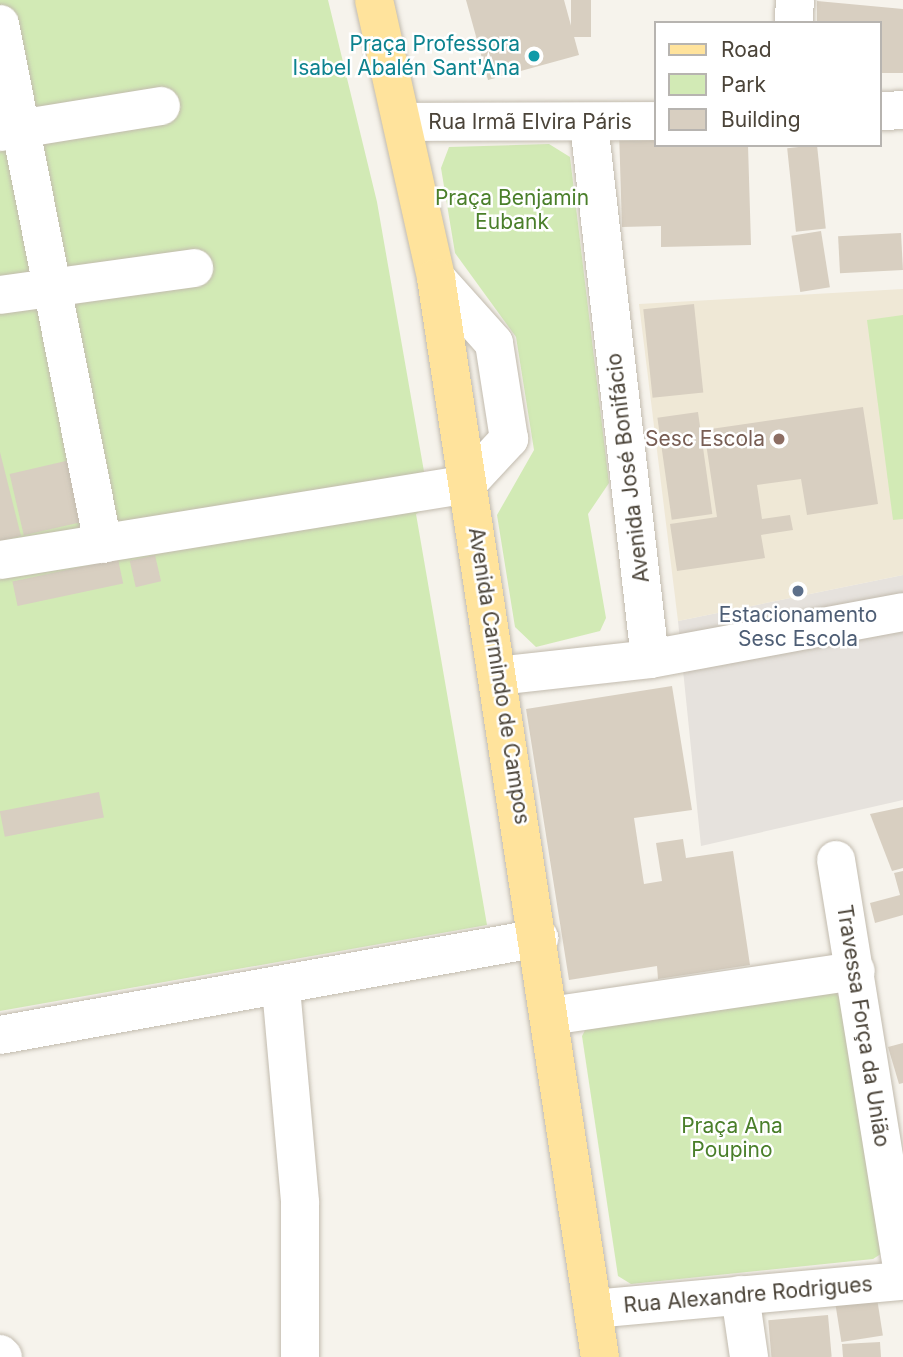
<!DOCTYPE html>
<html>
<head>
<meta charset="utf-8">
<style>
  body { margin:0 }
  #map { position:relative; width:903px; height:1357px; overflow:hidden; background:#f6f3ec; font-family:Inter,sans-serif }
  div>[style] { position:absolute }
  .industrial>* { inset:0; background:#e6e2dd }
  .education>* { inset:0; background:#efe8d6 }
  .green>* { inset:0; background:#d2eab5 }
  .building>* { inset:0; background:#d8cfc1; transform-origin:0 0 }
  .roads { filter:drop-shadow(0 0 2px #c2bbae) drop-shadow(0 0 2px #c2bbae) }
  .minor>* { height:38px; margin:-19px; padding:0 19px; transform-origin:19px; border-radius:19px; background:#fff }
  .major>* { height:38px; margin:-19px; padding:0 19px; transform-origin:19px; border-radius:19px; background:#ffe39c }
  .dots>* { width:19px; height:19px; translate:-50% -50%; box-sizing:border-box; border:4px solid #fff; border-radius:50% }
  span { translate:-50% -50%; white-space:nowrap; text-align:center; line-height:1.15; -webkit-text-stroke:5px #fff; paint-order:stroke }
  .culture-label { font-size:21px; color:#0d838f }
  .right { translate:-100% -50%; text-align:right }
  .street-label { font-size:21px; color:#4b4439 }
  .park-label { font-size:21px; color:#4a7f2a }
  .education-label { font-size:21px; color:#785e54 }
  .service-label { font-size:21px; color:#4e5e75 }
  .legend { position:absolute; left:654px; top:21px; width:228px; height:126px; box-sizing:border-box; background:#fff; border:2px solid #b7b4b0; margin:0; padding:9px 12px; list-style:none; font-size:21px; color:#4b4439 }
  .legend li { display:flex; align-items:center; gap:14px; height:35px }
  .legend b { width:35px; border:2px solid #b7b4b0 }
</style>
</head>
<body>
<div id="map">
  <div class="industrial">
    <i style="clip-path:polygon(903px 575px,903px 800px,701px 846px,678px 621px)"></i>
  </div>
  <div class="education">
    <i style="clip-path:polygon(903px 289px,903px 575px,678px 621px,639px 304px)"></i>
  </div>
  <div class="green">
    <i style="clip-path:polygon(0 0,328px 0,377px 202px,430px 506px,416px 514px,487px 925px,0 1011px)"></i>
    <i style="clip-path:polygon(549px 144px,570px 157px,609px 483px,588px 514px,606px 618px,600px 631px,536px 647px,515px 627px,497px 515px,534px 450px,516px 337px,455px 253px,441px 168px,449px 147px)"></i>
    <i style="clip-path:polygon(903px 315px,903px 519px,893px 520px,867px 320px)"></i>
    <i style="clip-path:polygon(834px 991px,844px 1002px,884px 1252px,873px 1259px,631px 1284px,618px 1276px,582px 1036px,589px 1023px)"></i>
  </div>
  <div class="building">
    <i style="clip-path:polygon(466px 0,564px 0,579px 55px,488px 80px)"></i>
    <i style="left:571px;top:0;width:20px;height:37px"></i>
    <i style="clip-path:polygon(817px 1px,903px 9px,903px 73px,880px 73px,880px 23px,817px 23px)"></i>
    <i style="clip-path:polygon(656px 130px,656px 145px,748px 145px,751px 245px,661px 247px,661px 226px,622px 227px,619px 131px)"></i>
    <i style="left:817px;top:145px;width:84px;height:30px;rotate:84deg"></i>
    <i style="left:821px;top:231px;width:57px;height:30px;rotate:81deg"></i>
    <i style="left:901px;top:233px;width:37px;height:63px;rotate:87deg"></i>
    <i style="left:694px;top:304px;width:89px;height:51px;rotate:84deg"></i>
    <i style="clip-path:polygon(863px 407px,878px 504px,807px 515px,801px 479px,757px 485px,762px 519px,790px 515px,793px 530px,761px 535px,765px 558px,677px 571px,670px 524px,717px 517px,704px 430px)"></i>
    <i style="left:698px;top:412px;width:103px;height:41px;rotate:82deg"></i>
    <i style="clip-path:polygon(0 452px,21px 536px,0 541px)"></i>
    <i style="left:70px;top:460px;width:63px;height:62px;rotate:77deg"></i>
    <i style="left:155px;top:555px;width:27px;height:26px;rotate:77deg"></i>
    <i style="left:118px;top:559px;width:25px;height:108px;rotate:78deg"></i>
    <i style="clip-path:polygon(672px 686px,692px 810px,634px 818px,644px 884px,662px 881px,656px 843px,683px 839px,686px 858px,733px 851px,750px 965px,658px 979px,657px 966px,569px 980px,526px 709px)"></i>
    <i style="left:99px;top:792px;width:26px;height:101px;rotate:79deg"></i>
    <i style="clip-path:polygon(903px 807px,903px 868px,892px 871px,870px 814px)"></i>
    <i style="clip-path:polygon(903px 871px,903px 915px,875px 923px,870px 903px,900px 895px,894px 873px)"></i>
    <i style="clip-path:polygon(903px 1043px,903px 1083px,899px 1084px,888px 1047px)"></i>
    <i style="left:876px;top:1292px;width:44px;height:42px;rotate:81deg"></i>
    <i style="left:828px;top:1315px;width:42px;height:60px;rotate:85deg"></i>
    <i style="clip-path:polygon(880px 1342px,881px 1357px,843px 1357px,842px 1344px)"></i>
  </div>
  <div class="roads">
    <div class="minor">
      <i style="left:794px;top:23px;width:23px;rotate:-88deg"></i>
      <i style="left:0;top:24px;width:530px;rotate:78.8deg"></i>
      <i style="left:880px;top:111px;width:23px;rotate:-2deg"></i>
      <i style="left:404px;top:122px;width:252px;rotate:-0.2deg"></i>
      <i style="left:0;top:132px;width:163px;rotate:-9.2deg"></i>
      <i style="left:0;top:295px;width:196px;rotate:-7.9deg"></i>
      <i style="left:0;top:560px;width:473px;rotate:-9.2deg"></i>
      <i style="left:467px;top:484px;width:62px;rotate:-47deg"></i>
      <i style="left:509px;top:439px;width:97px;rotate:-98.9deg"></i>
      <i style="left:494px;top:343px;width:87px;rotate:-131.7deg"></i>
      <i style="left:650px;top:659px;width:257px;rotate:-10.5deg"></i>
      <i style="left:497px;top:676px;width:154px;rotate:-6.3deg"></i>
      <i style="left:650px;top:659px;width:538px;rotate:-96.5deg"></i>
      <i style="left:836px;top:860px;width:420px;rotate:80.8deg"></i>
      <i style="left:281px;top:988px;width:216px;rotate:84.9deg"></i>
      <i style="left:300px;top:1203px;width:154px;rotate:90deg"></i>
      <i style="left:550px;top:1016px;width:309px;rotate:-8.4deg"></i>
      <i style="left:0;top:1035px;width:548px;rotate:-10.2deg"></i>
      <i style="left:740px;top:1295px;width:63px;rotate:81.7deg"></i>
      <i style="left:593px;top:1309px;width:311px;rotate:-5.2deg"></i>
      <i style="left:0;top:1354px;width:4px;rotate:45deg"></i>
    </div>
    <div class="major">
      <i style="left:374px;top:0;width:285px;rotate:77.4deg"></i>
      <i style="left:436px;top:278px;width:1091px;rotate:81.36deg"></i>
    </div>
  </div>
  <div class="dots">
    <i style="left:534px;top:56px;background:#0f9aa8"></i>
    <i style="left:779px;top:439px;background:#8d6e63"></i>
    <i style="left:798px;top:591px;background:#5c6f8a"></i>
  </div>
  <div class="culture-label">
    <span class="right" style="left:520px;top:56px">Praça Professora<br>Isabel Abalén Sant'Ana</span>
  </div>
  <div class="street-label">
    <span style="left:530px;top:122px">Rua Irmã Elvira Páris</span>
    <span style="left:628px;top:468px;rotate:-97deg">Avenida José Bonifácio</span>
    <span style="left:499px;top:676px;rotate:81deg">Avenida Carmindo de Campos</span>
    <span style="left:863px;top:1026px;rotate:81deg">Travessa Força da União</span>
    <span style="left:748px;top:1295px;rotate:-5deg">Rua Alexandre Rodrigues</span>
  </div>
  <div class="park-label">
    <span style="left:512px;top:210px">Praça Benjamin<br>Eubank</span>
    <span style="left:732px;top:1138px">Praça Ana<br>Poupino</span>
  </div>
  <div class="education-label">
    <span class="right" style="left:765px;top:439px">Sesc Escola</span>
  </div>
  <div class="service-label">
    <span style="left:798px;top:627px">Estacionamento<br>Sesc Escola</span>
  </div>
  <ul class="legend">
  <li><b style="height:9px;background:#ffe39c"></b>Road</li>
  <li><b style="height:19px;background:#d2eab5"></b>Park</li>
  <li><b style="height:19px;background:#d8cfc1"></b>Building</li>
  </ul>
</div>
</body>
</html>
